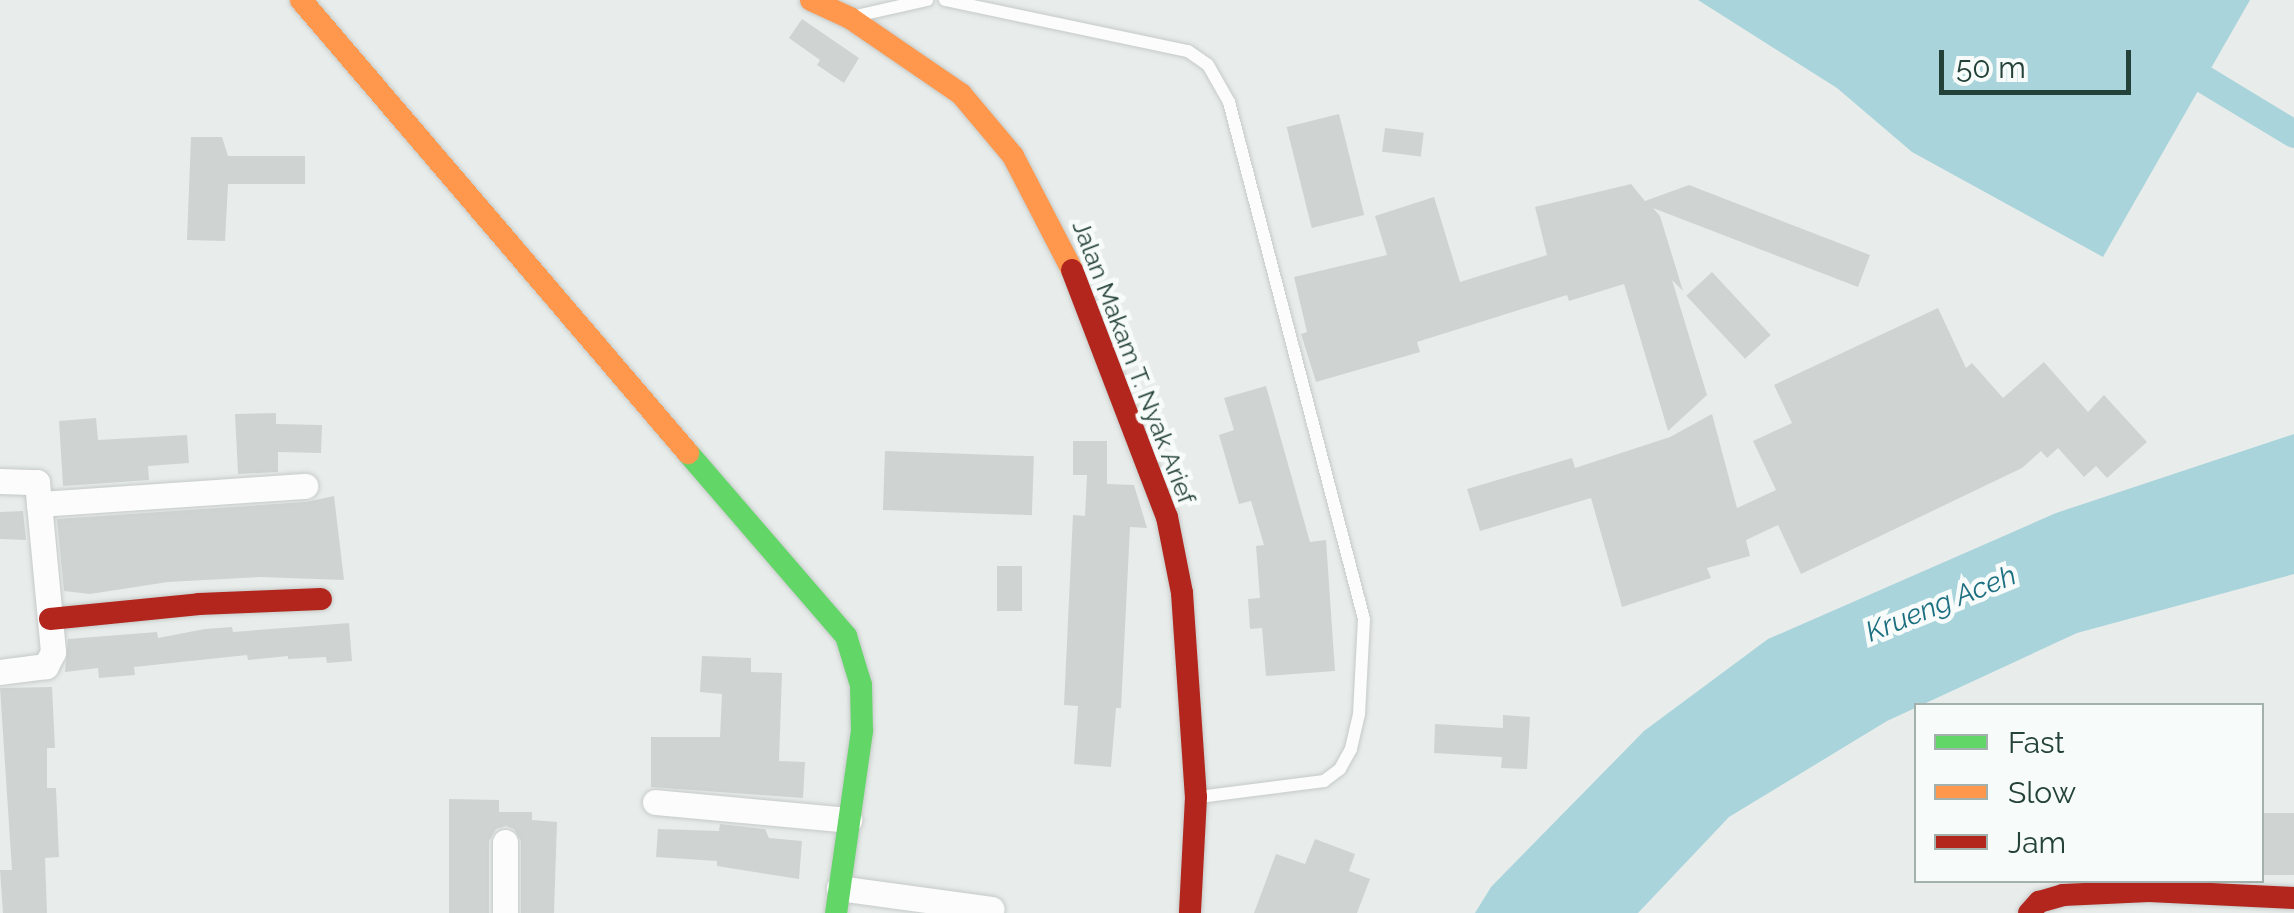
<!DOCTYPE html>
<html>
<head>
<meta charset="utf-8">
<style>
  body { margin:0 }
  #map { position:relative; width:2294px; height:913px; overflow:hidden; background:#e8edeb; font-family:Raleway,sans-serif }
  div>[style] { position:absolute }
  .water>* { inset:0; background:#a9d4db }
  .canal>* { height:28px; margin:-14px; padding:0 14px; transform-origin:14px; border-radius:14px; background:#a9d4db }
  .building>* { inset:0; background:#cfd4d2; transform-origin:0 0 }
  .roads { filter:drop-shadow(0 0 2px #c5cac8) drop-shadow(0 0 2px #c5cac8) }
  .lane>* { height:12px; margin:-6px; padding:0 6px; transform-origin:6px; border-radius:6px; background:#fcfcfc }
  .street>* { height:25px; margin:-12.5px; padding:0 12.5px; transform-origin:12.5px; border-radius:12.5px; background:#fcfcfc }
  .fast>* { height:22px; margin:-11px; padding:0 11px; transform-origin:11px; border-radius:11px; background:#63d668 }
  .slow>* { height:22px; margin:-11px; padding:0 11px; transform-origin:11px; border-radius:11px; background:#ff974d }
  .jam>* { height:22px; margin:-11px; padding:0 11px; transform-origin:11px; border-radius:11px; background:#b3261e }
  span { translate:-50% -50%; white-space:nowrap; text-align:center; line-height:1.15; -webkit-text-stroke:9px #f7fbf9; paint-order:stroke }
  .street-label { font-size:25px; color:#24423a }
  .water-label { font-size:28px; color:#1c6f80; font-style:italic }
  .legend { position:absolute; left:1914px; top:703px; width:350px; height:180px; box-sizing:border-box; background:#f7fbf9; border:2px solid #a3b1ad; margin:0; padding:12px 18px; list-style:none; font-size:30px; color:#24423a }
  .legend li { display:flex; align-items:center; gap:20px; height:50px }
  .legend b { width:50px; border:2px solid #a3b1ad }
  .scale { position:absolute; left:1939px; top:50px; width:192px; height:45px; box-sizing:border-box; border:5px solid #24423a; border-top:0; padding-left:12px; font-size:30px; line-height:35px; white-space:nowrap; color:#24423a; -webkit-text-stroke:8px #f7fbf9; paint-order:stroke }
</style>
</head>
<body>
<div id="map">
  <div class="water">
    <i style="clip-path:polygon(1698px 0,2250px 0,2103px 257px,1912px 152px,1837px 88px)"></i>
    <i style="clip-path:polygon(2294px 434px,2294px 574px,2077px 633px,1887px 721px,1729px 817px,1638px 913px,1475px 913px,1491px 887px,1644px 731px,1768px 639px,2056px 513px)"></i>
  </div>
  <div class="canal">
    <i style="left:2205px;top:80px;width:104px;rotate:31.2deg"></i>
  </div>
  <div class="building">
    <i style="clip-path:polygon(802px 19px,859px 58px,844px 83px,817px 65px,820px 60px,789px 38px)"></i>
    <i style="left:1339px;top:114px;width:104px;height:54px;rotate:76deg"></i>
    <i style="left:1385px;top:128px;width:39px;height:24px;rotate:7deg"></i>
    <i style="clip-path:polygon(191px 137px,222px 137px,228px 156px,305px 156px,305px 184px,228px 184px,225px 241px,187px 240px)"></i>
    <i style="clip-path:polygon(1631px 184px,1645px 201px,1689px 185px,1870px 255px,1858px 287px,1653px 208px,1660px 216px,1683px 291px,1672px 280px,1707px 395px,1668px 431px,1624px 284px,1569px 301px,1567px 295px,1417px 342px,1420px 352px,1316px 382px,1301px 334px,1307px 332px,1294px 277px,1387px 255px,1375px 216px,1434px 197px,1460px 282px,1547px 255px,1535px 207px)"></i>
    <i style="left:1712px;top:272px;width:86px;height:35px;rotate:47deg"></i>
    <i style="clip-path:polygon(1938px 308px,1966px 368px,1972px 363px,2003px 398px,2044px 362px,2088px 412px,2104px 395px,2147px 442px,2107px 478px,2096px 466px,2084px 477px,2058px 448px,2047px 458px,2041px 451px,2022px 468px,1801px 574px,1778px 525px,1746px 540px,1750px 556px,1707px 568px,1711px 578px,1622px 607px,1591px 498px,1480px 531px,1467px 489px,1572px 458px,1575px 468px,1670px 437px,1712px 414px,1737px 508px,1776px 490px,1753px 441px,1792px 423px,1774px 385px)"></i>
    <i style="clip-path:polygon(1266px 386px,1310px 542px,1326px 540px,1335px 671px,1266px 676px,1262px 628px,1250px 629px,1248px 599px,1260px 598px,1256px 546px,1264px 545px,1251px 501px,1239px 504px,1219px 435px,1234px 430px,1224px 398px)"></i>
    <i style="clip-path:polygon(276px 413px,276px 424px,322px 425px,321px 453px,278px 452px,278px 472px,238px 474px,235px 414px)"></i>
    <i style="clip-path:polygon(96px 418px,98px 440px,187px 435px,189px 463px,148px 466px,149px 480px,63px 486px,59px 421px)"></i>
    <i style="clip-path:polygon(1073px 441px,1107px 441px,1107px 484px,1134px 485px,1147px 528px,1130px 527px,1121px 708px,1116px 708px,1111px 767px,1074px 764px,1078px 706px,1064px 705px,1073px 515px,1085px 516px,1087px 475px,1073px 475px)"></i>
    <i style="left:885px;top:451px;width:149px;height:59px;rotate:2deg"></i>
    <i style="clip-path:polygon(334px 496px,344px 580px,260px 577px,168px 582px,90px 594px,64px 591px,57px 519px,306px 502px)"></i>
    <i style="clip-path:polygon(23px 511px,26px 540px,0 539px,0 512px)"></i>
    <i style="left:997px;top:566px;width:25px;height:45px"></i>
    <i style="clip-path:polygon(349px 623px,352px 661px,327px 663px,326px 657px,288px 659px,288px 656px,248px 660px,247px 655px,134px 667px,135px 675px,99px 678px,98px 668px,65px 672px,68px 639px,157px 632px,158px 638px,205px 629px,232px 627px,233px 632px)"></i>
    <i style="clip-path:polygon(702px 656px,751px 658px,751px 672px,782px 673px,779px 761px,805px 762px,803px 798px,651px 787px,651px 737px,720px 737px,722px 694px,700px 692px)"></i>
    <i style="clip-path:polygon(52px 687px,55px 748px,47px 748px,47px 788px,56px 788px,59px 857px,45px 858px,47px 913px,3px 913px,0 870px,12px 870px,0 688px)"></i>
    <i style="clip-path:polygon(1503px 715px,1530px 717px,1527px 769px,1501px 768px,1502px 757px,1434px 753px,1435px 724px,1503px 728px)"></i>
    <i style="clip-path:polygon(449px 799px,499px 800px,499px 812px,532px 812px,532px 820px,557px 822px,554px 913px,521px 913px,521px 841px,514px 829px,506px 826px,496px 829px,489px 841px,489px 913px,449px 913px)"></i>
    <i style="left:2262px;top:813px;width:32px;height:62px"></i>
    <i style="clip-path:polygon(720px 824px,765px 829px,769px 838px,802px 841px,799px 879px,717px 866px,717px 861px,656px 857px,658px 829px,719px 831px)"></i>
    <i style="clip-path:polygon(1315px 839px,1355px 854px,1349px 871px,1370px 879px,1357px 913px,1254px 913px,1276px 854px,1305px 864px)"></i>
  </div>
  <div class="roads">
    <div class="lane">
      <i style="left:945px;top:0;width:248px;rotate:11.9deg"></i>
      <i style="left:1188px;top:51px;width:24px;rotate:35deg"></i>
      <i style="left:1208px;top:65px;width:43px;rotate:60.4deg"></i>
      <i style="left:1229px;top:102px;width:534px;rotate:75.37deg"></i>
      <i style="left:1364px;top:619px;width:95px;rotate:93deg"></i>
      <i style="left:1359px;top:714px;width:36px;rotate:103deg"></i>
      <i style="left:1351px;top:749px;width:23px;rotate:119deg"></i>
      <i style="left:1340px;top:769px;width:20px;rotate:143deg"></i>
      <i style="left:1324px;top:781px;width:126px;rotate:172.7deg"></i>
      <i style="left:856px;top:16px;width:73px;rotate:-12.7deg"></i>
    </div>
    <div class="street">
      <i style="left:0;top:481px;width:37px;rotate:2deg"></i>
      <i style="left:37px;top:482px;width:171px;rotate:84.6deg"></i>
      <i style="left:53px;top:652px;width:16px;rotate:117deg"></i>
      <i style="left:46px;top:666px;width:46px;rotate:172.6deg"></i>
      <i style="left:39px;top:504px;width:267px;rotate:-3.9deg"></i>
      <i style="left:655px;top:802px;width:195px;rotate:5.3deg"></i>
      <i style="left:505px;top:842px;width:71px;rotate:90deg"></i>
      <i style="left:839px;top:888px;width:154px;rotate:7.8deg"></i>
    </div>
    <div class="fast">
      <i style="left:688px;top:453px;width:242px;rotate:49.2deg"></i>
      <i style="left:846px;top:636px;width:51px;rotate:73deg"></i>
      <i style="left:861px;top:685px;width:46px;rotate:88.8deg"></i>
      <i style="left:862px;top:731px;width:184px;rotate:98.1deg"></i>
    </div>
    <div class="slow">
      <i style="left:301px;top:0;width:596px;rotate:49.49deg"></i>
      <i style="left:811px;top:0;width:43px;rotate:24.8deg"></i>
      <i style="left:850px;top:18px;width:135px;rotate:34.4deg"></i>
      <i style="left:961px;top:94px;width:81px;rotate:50deg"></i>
      <i style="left:1013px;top:156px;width:128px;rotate:62.6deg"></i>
    </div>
    <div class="jam">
      <i style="left:1072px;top:270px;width:265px;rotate:69deg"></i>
      <i style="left:1167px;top:517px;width:77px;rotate:78.8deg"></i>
      <i style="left:1182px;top:593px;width:204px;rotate:86.1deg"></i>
      <i style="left:1196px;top:797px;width:116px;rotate:93deg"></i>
      <i style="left:50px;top:619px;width:150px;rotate:-5.7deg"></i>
      <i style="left:199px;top:604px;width:122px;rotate:-2.3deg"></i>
      <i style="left:2029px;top:913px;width:15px;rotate:-48deg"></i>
      <i style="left:2039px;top:902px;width:25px;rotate:-16deg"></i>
      <i style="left:2063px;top:895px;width:86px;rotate:-2.7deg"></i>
      <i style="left:2149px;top:891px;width:145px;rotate:2.8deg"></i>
    </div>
  </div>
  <div class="street-label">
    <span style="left:1134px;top:362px;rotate:69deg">Jalan Makam T. Nyak Arief</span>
  </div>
  <div class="water-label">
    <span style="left:1941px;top:604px;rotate:-22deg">Krueng Aceh</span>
  </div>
  <ul class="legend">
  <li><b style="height:12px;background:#63d668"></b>Fast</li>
  <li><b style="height:12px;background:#ff974d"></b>Slow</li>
  <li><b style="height:12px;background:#b3261e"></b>Jam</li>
  </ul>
  <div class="scale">50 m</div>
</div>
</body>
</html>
